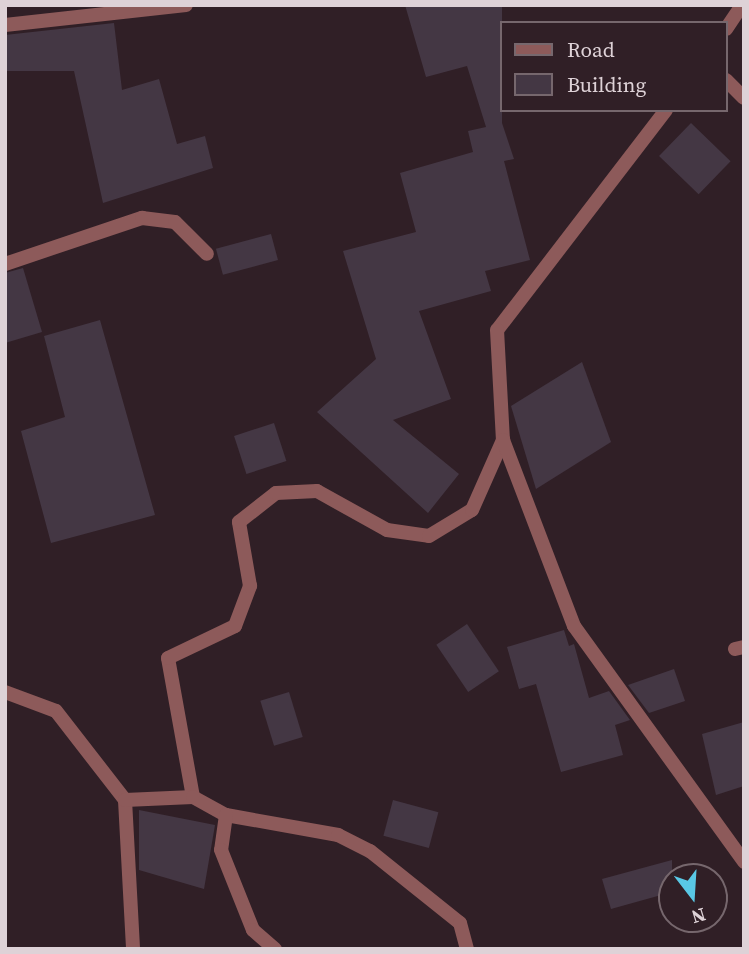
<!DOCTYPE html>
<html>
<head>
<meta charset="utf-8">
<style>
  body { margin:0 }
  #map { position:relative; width:749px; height:954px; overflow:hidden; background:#301f26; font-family:"Source Serif 4",serif }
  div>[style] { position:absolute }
  .building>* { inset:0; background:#443744; transform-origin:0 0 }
  .minor>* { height:14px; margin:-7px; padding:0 7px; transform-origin:7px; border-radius:7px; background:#8d5a5a }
  .tertiary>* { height:14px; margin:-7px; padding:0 7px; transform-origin:7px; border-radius:7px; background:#8d5a5a }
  span { translate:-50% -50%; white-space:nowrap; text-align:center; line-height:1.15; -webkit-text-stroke:7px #301f26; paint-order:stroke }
  .frame { position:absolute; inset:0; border:7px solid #ded2d7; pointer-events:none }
  .legend { position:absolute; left:500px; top:21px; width:228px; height:91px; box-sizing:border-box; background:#301f26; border:2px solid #76676d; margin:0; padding:9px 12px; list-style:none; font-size:21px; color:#ded2d7 }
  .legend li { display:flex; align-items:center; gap:14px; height:35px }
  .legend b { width:35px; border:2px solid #76676d }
  .north { position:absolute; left:658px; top:863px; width:70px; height:70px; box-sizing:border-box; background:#301f26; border:2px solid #76676d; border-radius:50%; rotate:163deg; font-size:19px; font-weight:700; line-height:28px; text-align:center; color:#ded2d7 }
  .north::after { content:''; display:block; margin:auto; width:24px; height:32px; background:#59c8e5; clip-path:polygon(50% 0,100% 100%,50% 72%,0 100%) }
</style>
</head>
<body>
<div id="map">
  <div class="building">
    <i style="clip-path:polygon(405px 5px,502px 5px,502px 123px,514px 159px,504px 161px,530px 260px,485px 271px,491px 291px,419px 311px,451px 399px,393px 420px,459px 474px,428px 513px,317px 412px,376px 359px,343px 251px,416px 232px,400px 173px,473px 152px,468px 131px,486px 127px,467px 66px,426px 77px)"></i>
    <i style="clip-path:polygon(114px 23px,122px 90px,159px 79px,177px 144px,205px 136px,213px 168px,103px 203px,74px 71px,5px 71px,5px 35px)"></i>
    <i style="left:691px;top:123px;width:55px;height:46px;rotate:44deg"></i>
    <i style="left:271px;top:234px;width:27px;height:57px;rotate:75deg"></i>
    <i style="clip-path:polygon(23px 268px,42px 332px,5px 343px,5px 273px)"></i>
    <i style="clip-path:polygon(100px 320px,155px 515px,51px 543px,21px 431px,65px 417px,44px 336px)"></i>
    <i style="clip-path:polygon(582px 362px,611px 442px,536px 489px,511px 406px)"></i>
    <i style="left:274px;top:423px;width:40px;height:42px;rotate:72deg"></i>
    <i style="left:467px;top:624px;width:57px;height:37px;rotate:56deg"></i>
    <i style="clip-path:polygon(564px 630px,569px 646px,574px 644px,589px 698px,609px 691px,630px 720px,615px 725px,623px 755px,561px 772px,536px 684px,519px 689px,507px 647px)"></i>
    <i style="clip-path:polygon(674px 669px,685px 701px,649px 713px,628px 685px)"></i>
    <i style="left:289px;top:692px;width:47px;height:30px;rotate:73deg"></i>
    <i style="clip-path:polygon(744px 722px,744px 786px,716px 795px,702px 734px)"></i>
    <i style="left:393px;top:800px;width:47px;height:37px;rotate:15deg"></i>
    <i style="clip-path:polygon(139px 810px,215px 825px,204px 889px,139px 870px)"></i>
    <i style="clip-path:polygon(672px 860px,672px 892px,611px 909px,602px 879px)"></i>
  </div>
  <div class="minor">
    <i style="left:5px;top:25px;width:182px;rotate:-6.3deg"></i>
    <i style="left:726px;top:80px;width:25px;rotate:45deg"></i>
    <i style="left:5px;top:264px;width:145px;rotate:-18.6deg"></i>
    <i style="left:142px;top:218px;width:33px;rotate:7deg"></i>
    <i style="left:175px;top:222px;width:45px;rotate:45deg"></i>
    <i style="left:735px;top:649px;width:9px;rotate:-13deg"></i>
    <i style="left:5px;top:692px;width:54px;rotate:20.4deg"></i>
    <i style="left:56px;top:711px;width:113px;rotate:52.2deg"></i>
    <i style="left:125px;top:800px;width:149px;rotate:86.9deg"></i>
    <i style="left:193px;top:797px;width:141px;rotate:-100.2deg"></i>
    <i style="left:168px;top:658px;width:74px;rotate:-25.5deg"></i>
    <i style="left:235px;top:626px;width:43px;rotate:-69.4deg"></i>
    <i style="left:250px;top:586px;width:65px;rotate:-99.8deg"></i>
    <i style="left:239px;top:522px;width:47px;rotate:-38.1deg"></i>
    <i style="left:276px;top:493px;width:41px;rotate:-2.8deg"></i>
    <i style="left:317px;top:491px;width:80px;rotate:29.1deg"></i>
    <i style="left:387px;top:530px;width:42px;rotate:8.1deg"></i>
    <i style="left:429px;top:536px;width:50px;rotate:-31.2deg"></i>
    <i style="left:472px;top:510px;width:77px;rotate:-66.1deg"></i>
    <i style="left:125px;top:800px;width:68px;rotate:-2.5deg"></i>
    <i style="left:193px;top:797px;width:38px;rotate:29deg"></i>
    <i style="left:226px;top:815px;width:114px;rotate:10.1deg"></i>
    <i style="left:338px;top:835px;width:36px;rotate:27deg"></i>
    <i style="left:370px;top:851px;width:115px;rotate:38.7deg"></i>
    <i style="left:460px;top:923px;width:27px;rotate:75deg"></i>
    <i style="left:226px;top:815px;width:35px;rotate:98deg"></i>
    <i style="left:221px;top:850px;width:86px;rotate:68.2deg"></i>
    <i style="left:253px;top:930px;width:29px;rotate:41deg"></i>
  </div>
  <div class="tertiary">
    <i style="left:726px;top:29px;width:29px;rotate:-56deg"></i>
    <i style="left:666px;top:110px;width:277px;rotate:127.5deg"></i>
    <i style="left:497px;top:330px;width:110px;rotate:86.9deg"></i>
    <i style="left:503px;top:440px;width:199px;rotate:69.1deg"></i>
    <i style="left:574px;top:626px;width:291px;rotate:54.2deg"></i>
  </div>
  <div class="frame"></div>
  <ul class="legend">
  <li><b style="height:9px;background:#8d5a5a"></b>Road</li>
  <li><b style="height:19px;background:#443744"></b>Building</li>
  </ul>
  <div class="north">N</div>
</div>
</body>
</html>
